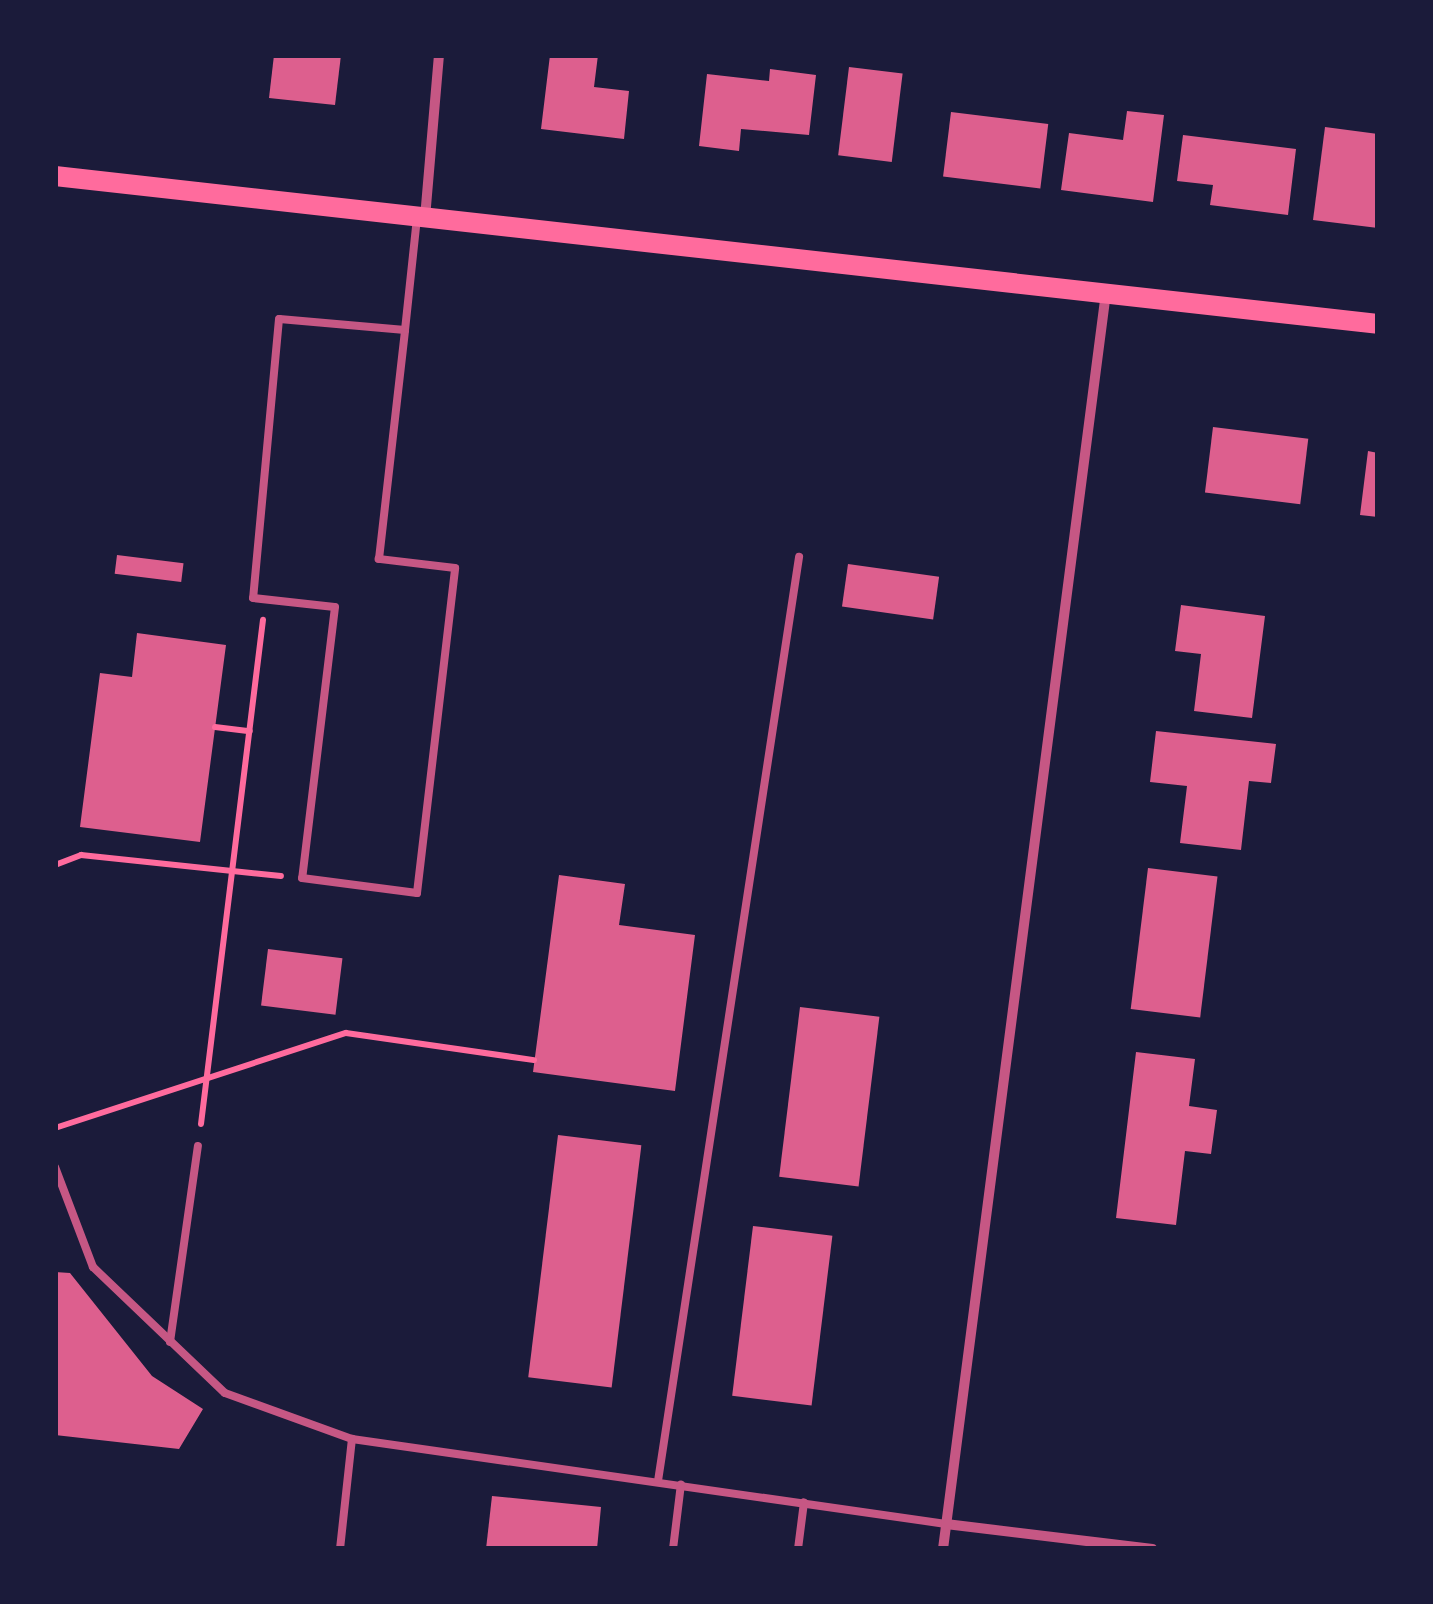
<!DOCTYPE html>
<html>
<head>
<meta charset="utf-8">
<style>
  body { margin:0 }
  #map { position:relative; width:1433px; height:1604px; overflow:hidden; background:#1b1b3a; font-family:Raleway,sans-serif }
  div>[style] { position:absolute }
  .building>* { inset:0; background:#dd5f8e; transform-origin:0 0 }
  .path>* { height:6px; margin:-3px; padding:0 3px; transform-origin:3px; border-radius:3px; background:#ff6b9d }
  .service>* { height:8px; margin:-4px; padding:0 4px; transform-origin:4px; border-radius:4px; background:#c65784 }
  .minor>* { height:10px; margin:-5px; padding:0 5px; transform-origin:5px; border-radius:5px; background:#c65784 }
  .secondary>* { height:20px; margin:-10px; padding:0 10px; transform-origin:10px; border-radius:10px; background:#ff6b9d }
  span { translate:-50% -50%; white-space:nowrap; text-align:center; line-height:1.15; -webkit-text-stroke:8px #1b1b3a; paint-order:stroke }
  .frame { position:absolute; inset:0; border:58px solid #1b1b3a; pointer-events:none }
</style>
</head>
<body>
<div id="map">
  <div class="building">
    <i style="clip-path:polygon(274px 55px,341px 55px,335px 105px,269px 98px)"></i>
    <i style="clip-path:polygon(550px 55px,598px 55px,594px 87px,629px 91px,624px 139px,541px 129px)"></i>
    <i style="left:849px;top:67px;width:54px;height:89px;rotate:7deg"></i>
    <i style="clip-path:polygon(770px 69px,816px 75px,809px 135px,741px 129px,739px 151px,699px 146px,707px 74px,769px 81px)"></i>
    <i style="clip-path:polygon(1127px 111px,1164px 115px,1153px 202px,1061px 190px,1069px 133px,1123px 140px)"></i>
    <i style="left:951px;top:112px;width:98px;height:65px;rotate:7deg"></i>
    <i style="clip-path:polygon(1325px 127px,1378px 134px,1378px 228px,1313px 220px)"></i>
    <i style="clip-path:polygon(1183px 135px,1296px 149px,1288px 215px,1210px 205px,1213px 185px,1177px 181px)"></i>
    <i style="left:1213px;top:427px;width:96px;height:66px;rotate:7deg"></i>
    <i style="clip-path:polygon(1368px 451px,1378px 453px,1378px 517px,1360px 515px)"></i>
    <i style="left:117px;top:555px;width:67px;height:19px;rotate:7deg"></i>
    <i style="left:848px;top:564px;width:92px;height:43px;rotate:8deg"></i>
    <i style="clip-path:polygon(1181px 605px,1265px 616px,1252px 718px,1194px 711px,1201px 654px,1175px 651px)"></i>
    <i style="clip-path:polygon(137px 633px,226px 645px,200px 842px,80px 827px,100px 673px,132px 677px)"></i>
    <i style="clip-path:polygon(1156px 731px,1276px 744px,1271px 783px,1249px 781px,1241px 850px,1180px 843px,1187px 786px,1150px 782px)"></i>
    <i style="left:1148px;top:868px;width:70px;height:142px;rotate:7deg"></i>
    <i style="clip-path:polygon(559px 875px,625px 884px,619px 925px,695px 935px,675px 1091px,533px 1072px)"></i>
    <i style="left:268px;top:949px;width:75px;height:57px;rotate:7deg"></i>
    <i style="left:800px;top:1007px;width:80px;height:171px;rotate:7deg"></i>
    <i style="clip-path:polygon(1136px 1052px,1195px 1059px,1189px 1106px,1217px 1110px,1211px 1154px,1185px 1151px,1176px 1225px,1116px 1218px)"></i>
    <i style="left:558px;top:1135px;width:84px;height:244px;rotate:7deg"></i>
    <i style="left:753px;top:1226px;width:80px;height:171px;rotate:7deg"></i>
    <i style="clip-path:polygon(55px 1272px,70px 1273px,152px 1376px,203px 1409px,179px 1449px,55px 1435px)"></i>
    <i style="clip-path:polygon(492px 1496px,601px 1507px,597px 1549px,486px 1549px)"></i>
  </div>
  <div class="path">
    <i style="left:215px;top:727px;width:35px;rotate:7deg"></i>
    <i style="left:55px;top:865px;width:28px;rotate:-21deg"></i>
    <i style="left:81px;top:855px;width:201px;rotate:6deg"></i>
    <i style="left:201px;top:1124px;width:508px;rotate:-82.99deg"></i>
    <i style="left:55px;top:1128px;width:306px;rotate:-18.1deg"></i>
    <i style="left:346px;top:1033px;width:190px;rotate:8.2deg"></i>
  </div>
  <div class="service">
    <i style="left:405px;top:330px;width:126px;rotate:-175deg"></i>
    <i style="left:279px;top:319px;width:280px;rotate:95.3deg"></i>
    <i style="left:253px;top:598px;width:82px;rotate:6.3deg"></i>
    <i style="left:335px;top:607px;width:273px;rotate:96.9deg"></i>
    <i style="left:302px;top:878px;width:116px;rotate:7.4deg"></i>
    <i style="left:417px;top:893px;width:327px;rotate:-83.3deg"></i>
    <i style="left:455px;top:568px;width:77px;rotate:-173.2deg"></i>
    <i style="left:379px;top:559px;width:230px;rotate:-83.5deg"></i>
    <i style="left:405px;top:330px;width:113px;rotate:-83.9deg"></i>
    <i style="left:55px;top:1167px;width:107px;rotate:69.2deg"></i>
    <i style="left:93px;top:1267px;width:182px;rotate:43.7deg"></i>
    <i style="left:225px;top:1393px;width:135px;rotate:19.9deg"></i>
    <i style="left:352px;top:1439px;width:600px;rotate:8.14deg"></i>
    <i style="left:170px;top:1342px;width:198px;rotate:-81.9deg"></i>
    <i style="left:658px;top:1481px;width:935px;rotate:-81.32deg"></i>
    <i style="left:340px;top:1549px;width:111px;rotate:-83.8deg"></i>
    <i style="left:673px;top:1549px;width:65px;rotate:-83deg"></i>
    <i style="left:798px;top:1549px;width:47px;rotate:-82.7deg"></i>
  </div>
  <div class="minor">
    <i style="left:425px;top:218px;width:164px;rotate:-85.1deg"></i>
    <i style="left:946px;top:1524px;width:208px;rotate:6.9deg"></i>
    <i style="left:943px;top:1549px;width:1267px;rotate:-82.61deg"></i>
  </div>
  <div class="secondary">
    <i style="left:55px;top:176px;width:1331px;rotate:6.38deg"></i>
  </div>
  <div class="frame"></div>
</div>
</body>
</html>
